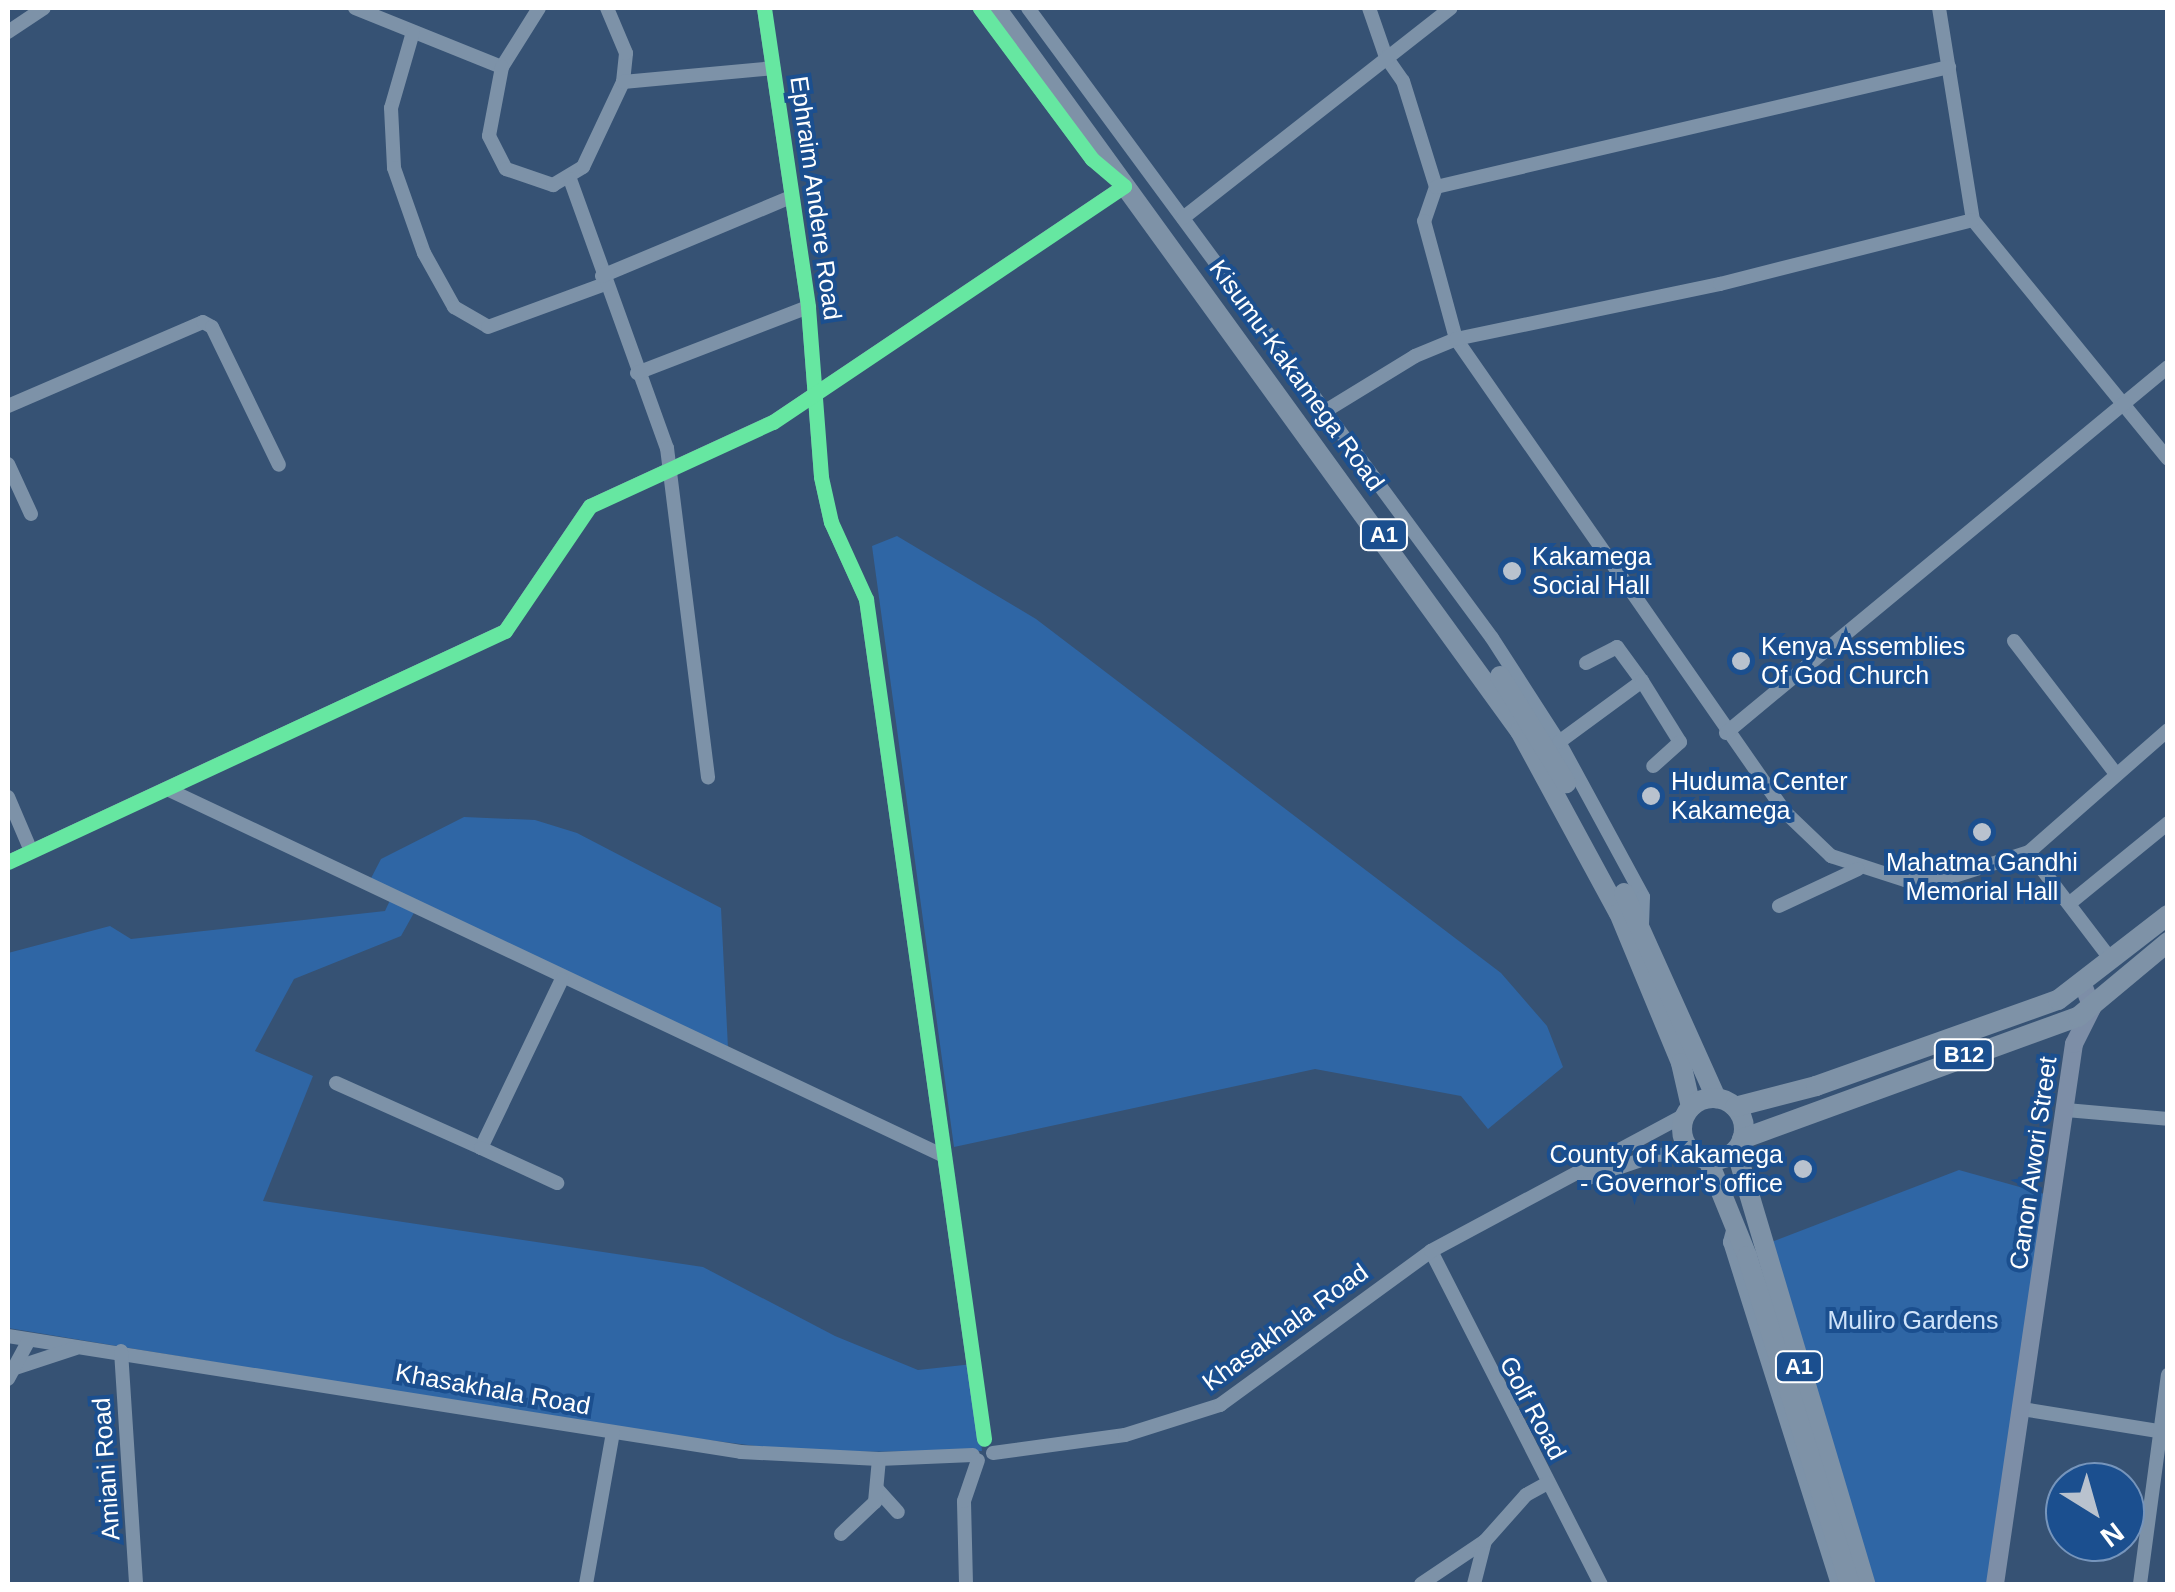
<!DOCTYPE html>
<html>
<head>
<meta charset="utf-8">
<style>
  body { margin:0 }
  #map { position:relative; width:2175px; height:1592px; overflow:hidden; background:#365274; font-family:Arial,sans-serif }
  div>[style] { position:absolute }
  .green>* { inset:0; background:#2f66a5 }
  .minor>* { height:14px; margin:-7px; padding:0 7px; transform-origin:7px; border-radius:7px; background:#7d92a8 }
  .major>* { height:18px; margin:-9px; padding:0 9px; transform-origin:9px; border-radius:9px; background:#7d8ea7 }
  .highway>* { height:20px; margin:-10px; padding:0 10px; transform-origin:10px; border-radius:10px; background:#7e92a7 }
  .highway>.ring { margin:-10px; padding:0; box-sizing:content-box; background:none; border:20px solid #7e92a7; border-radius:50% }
  .cycleway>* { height:15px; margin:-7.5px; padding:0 7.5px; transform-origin:7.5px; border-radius:7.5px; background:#66e7a1 }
  .dots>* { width:28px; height:28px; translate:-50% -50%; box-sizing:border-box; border:5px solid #1b4f8f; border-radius:50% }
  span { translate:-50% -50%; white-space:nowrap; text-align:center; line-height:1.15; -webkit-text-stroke:8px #1b4f8f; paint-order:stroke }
  .shield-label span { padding:2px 8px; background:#1b4f8f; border:2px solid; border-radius:8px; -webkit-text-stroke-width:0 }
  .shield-label { font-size:22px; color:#fff; font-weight:700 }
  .street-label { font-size:25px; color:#fff }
  .poi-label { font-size:25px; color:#fff }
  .left { translate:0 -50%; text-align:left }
  .right { translate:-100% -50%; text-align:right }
  .park-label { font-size:25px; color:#cfe3fa }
  .frame { position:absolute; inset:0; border:10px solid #fff; pointer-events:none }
  .north { position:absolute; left:2045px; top:1462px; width:100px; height:100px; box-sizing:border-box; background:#1b4f8f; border:2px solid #7695bc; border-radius:50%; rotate:143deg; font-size:28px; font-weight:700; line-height:40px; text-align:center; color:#fff }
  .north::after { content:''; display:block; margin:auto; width:35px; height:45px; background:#b9c2ce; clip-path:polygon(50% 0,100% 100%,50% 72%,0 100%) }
</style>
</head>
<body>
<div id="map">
  <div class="green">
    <i style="clip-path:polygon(897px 536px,1036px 619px,1501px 973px,1547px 1026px,1563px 1067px,1488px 1129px,1461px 1096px,1315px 1069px,954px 1147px,872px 546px)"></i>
    <i style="clip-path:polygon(464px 817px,535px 820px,577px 833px,721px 908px,728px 1048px,420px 902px,401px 936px,294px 979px,255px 1051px,313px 1076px,263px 1201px,703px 1267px,835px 1336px,918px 1370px,973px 1364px,982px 1451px,805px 1452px,612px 1428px,8px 1328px,8px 953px,110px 926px,131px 939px,385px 911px,392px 896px,367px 886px,381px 859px)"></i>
    <i style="clip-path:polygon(1959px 1170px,2055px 1197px,1996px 1584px,1865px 1584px,1761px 1246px)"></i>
  </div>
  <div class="minor">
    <i style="left:355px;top:8px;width:158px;rotate:21.9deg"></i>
    <i style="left:539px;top:8px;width:70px;rotate:122.1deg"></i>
    <i style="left:502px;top:67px;width:70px;rotate:100.7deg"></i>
    <i style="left:489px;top:136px;width:37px;rotate:63deg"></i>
    <i style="left:506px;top:169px;width:50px;rotate:18.8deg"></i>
    <i style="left:553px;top:185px;width:35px;rotate:-31deg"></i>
    <i style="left:583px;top:167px;width:94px;rotate:-64.8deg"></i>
    <i style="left:623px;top:82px;width:29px;rotate:-84deg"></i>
    <i style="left:626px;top:53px;width:49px;rotate:-112.9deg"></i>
    <i style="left:764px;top:8px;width:302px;rotate:81.6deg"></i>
    <i style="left:808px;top:307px;width:170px;rotate:85.6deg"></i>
    <i style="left:821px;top:477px;width:46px;rotate:77.5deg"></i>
    <i style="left:831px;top:522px;width:85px;rotate:65.6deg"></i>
    <i style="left:866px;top:599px;width:848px;rotate:82deg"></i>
    <i style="left:1028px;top:8px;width:782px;rotate:53.63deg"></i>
    <i style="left:1492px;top:638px;width:124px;rotate:57.2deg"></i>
    <i style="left:1559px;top:742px;width:176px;rotate:61.5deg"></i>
    <i style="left:1643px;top:897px;width:31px;rotate:92deg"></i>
    <i style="left:1369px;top:8px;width:52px;rotate:70.9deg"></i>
    <i style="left:1386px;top:57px;width:29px;rotate:55deg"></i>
    <i style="left:1403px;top:81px;width:111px;rotate:72.7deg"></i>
    <i style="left:1436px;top:187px;width:36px;rotate:109deg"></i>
    <i style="left:1424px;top:221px;width:122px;rotate:74.8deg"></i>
    <i style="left:1456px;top:339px;width:576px;rotate:55.18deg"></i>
    <i style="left:1785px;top:812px;width:64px;rotate:43.7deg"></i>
    <i style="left:1831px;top:856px;width:78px;rotate:18deg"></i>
    <i style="left:1905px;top:880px;width:49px;rotate:-4.7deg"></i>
    <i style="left:1954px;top:876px;width:79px;rotate:-17.7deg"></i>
    <i style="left:2029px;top:852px;width:137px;rotate:52.7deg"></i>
    <i style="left:1939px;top:8px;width:215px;rotate:80.9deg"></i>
    <i style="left:1973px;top:220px;width:308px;rotate:50.8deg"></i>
    <i style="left:8px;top:32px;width:43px;rotate:-33.7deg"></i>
    <i style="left:413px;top:32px;width:79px;rotate:106.1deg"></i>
    <i style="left:391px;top:108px;width:60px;rotate:87.1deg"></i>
    <i style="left:394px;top:168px;width:90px;rotate:70.6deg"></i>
    <i style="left:424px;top:253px;width:62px;rotate:60.9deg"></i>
    <i style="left:454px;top:307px;width:39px;rotate:30deg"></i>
    <i style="left:488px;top:327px;width:125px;rotate:-20.2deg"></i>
    <i style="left:623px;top:82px;width:151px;rotate:-5.3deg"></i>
    <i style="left:570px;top:179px;width:286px;rotate:70.2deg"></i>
    <i style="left:667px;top:448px;width:332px;rotate:82.9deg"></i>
    <i style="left:1436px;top:187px;width:527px;rotate:-13.17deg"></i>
    <i style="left:1183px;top:218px;width:340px;rotate:-38.1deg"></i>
    <i style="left:602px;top:276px;width:205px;rotate:-22.7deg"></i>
    <i style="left:637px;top:373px;width:183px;rotate:-21.1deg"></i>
    <i style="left:8px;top:406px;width:212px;rotate:-23.3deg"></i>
    <i style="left:203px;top:322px;width:10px;rotate:29deg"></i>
    <i style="left:212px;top:327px;width:153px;rotate:64.1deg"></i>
    <i style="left:1327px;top:410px;width:103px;rotate:-31.5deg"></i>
    <i style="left:1415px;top:356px;width:44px;rotate:-22.5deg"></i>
    <i style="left:1456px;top:339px;width:270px;rotate:-11.8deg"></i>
    <i style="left:1720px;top:284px;width:261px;rotate:-14.2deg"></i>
    <i style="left:8px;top:464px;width:55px;rotate:65.3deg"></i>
    <i style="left:2014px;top:641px;width:168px;rotate:52.5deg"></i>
    <i style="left:1586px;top:663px;width:35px;rotate:-27deg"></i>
    <i style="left:1617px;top:647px;width:42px;rotate:53.7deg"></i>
    <i style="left:1726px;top:733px;width:574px;rotate:-39.63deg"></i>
    <i style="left:1559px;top:742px;width:103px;rotate:-36.3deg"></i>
    <i style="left:1642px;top:681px;width:72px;rotate:58.1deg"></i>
    <i style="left:1680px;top:742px;width:36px;rotate:138deg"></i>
    <i style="left:167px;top:789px;width:857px;rotate:25.28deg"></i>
    <i style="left:8px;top:797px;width:59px;rotate:66.9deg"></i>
    <i style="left:2029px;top:852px;width:185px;rotate:-41.3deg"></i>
    <i style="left:8px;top:862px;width:548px;rotate:-24.93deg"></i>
    <i style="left:505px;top:631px;width:151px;rotate:-55.8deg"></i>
    <i style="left:590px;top:506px;width:201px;rotate:-24.7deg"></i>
    <i style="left:773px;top:422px;width:423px;rotate:-33.9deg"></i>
    <i style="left:1124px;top:186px;width:42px;rotate:-139.8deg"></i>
    <i style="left:1092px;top:159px;width:188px;rotate:-126.6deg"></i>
    <i style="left:2070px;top:903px;width:127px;rotate:-39.2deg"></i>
    <i style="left:1779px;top:906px;width:87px;rotate:-25.1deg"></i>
    <i style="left:336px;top:1083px;width:159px;rotate:24.1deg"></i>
    <i style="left:481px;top:1148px;width:187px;rotate:-64.4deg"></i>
    <i style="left:2066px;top:1110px;width:102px;rotate:5deg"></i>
    <i style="left:481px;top:1148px;width:84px;rotate:24.7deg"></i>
    <i style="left:1585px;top:1179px;width:75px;rotate:-18.7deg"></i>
    <i style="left:1656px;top:1155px;width:37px;rotate:-3deg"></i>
    <i style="left:1734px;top:1227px;width:16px;rotate:105deg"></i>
    <i style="left:1730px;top:1242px;width:359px;rotate:72.5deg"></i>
    <i style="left:1431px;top:1251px;width:374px;rotate:63deg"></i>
    <i style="left:8px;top:1336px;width:742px;rotate:8.99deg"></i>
    <i style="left:741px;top:1452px;width:138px;rotate:2.9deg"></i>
    <i style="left:879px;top:1459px;width:94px;rotate:-2.4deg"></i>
    <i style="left:121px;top:1351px;width:233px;rotate:86.3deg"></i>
    <i style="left:15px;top:1368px;width:64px;rotate:-18.2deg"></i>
    <i style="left:8px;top:1379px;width:44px;rotate:-61.7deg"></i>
    <i style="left:2022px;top:1409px;width:144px;rotate:9.2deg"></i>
    <i style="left:993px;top:1453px;width:133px;rotate:-7.8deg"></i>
    <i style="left:1125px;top:1435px;width:100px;rotate:-17.5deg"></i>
    <i style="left:1220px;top:1405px;width:261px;rotate:-36.1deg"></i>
    <i style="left:1431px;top:1251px;width:288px;rotate:-28.2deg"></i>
    <i style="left:877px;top:1489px;width:31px;rotate:48deg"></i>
    <i style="left:841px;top:1534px;width:47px;rotate:-43.3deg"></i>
    <i style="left:875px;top:1502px;width:43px;rotate:-84.7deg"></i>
    <i style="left:586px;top:1584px;width:154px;rotate:-79.9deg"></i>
    <i style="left:966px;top:1584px;width:83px;rotate:-91.4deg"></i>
    <i style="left:964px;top:1501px;width:43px;rotate:-71.1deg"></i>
    <i style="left:1421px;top:1584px;width:77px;rotate:-33.9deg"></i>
    <i style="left:1474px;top:1584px;width:44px;rotate:-75.7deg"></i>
    <i style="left:1485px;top:1541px;width:62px;rotate:-48.3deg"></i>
    <i style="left:1526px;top:1495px;width:25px;rotate:-29deg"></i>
    <i style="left:2140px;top:1584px;width:211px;rotate:-82.4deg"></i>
  </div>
  <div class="major">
    <i style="left:1995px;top:1584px;width:546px;rotate:-81.68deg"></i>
    <i style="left:2074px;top:1044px;width:40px;rotate:-63.4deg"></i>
    <i style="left:2092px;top:1008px;width:26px;rotate:-111deg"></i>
  </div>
  <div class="highway">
    <i style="left:996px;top:8px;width:893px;rotate:54.07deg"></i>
    <i style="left:1520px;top:731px;width:207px;rotate:61.5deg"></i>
    <i style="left:1619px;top:913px;width:162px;rotate:67.5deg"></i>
    <i style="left:1681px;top:1063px;width:45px;rotate:77.2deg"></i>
    <i style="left:1500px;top:676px;width:126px;rotate:58.3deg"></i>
    <i style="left:1624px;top:893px;width:225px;rotate:65.8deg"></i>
    <i class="ring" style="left:1682px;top:1098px;width:42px;height:42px"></i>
    <i style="left:1735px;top:1107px;width:84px;rotate:-14.5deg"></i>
    <i style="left:1816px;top:1086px;width:257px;rotate:-19.6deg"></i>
    <i style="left:2058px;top:1000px;width:139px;rotate:-37.7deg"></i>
    <i style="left:1742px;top:1139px;width:357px;rotate:-20deg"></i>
    <i style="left:2078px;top:1017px;width:117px;rotate:-39.8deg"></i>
    <i style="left:1736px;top:1150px;width:453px;rotate:73.4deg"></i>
    <i style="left:1708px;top:1160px;width:104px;rotate:67.9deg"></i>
    <i style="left:1747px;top:1256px;width:344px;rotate:72.6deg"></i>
  </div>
  <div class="cycleway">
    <i style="left:764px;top:8px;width:302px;rotate:81.6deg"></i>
    <i style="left:808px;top:307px;width:170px;rotate:85.6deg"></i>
    <i style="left:821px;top:477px;width:46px;rotate:77.5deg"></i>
    <i style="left:831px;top:522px;width:85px;rotate:65.6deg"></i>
    <i style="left:866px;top:599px;width:848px;rotate:82deg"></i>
    <i style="left:8px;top:862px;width:548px;rotate:-24.93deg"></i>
    <i style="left:505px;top:631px;width:151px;rotate:-55.8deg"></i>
    <i style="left:590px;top:506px;width:201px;rotate:-24.7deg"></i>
    <i style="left:773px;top:422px;width:423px;rotate:-33.9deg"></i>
    <i style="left:1124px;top:186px;width:42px;rotate:-139.8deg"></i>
    <i style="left:1092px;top:159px;width:188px;rotate:-126.6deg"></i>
  </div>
  <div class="dots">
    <i style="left:1512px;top:571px;background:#b9c2ce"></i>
    <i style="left:1741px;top:661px;background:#b9c2ce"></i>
    <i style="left:1651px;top:796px;background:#b9c2ce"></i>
    <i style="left:1982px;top:832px;background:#b9c2ce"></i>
    <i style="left:1803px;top:1169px;background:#b9c2ce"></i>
  </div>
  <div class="shield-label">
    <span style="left:1384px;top:535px">A1</span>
    <span style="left:1964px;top:1055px">B12</span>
    <span style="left:1799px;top:1367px">A1</span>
  </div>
  <div class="street-label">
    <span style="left:816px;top:198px;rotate:82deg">Ephraim Andere Road</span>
    <span style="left:1297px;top:375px;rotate:54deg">Kisumu-Kakamega Road</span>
    <span style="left:2033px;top:1163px;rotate:-82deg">Canon Awori Street</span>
    <span style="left:1285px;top:1327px;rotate:-36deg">Khasakhala Road</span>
    <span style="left:493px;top:1389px;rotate:10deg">Khasakhala Road</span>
    <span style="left:1533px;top:1408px;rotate:62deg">Golf Road</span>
    <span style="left:106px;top:1469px;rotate:-94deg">Amiani Road</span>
  </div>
  <div class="poi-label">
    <span class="left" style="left:1532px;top:571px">Kakamega<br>Social Hall</span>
    <span class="left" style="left:1761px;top:661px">Kenya Assemblies<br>Of God Church</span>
    <span class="left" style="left:1671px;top:796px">Huduma Center<br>Kakamega</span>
    <span style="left:1982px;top:877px">Mahatma Gandhi<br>Memorial Hall</span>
    <span class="right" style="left:1783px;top:1169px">County of Kakamega<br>- Governor's office</span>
  </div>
  <div class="park-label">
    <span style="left:1913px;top:1320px">Muliro Gardens</span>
  </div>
  <div class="frame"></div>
  <div class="north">N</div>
</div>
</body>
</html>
